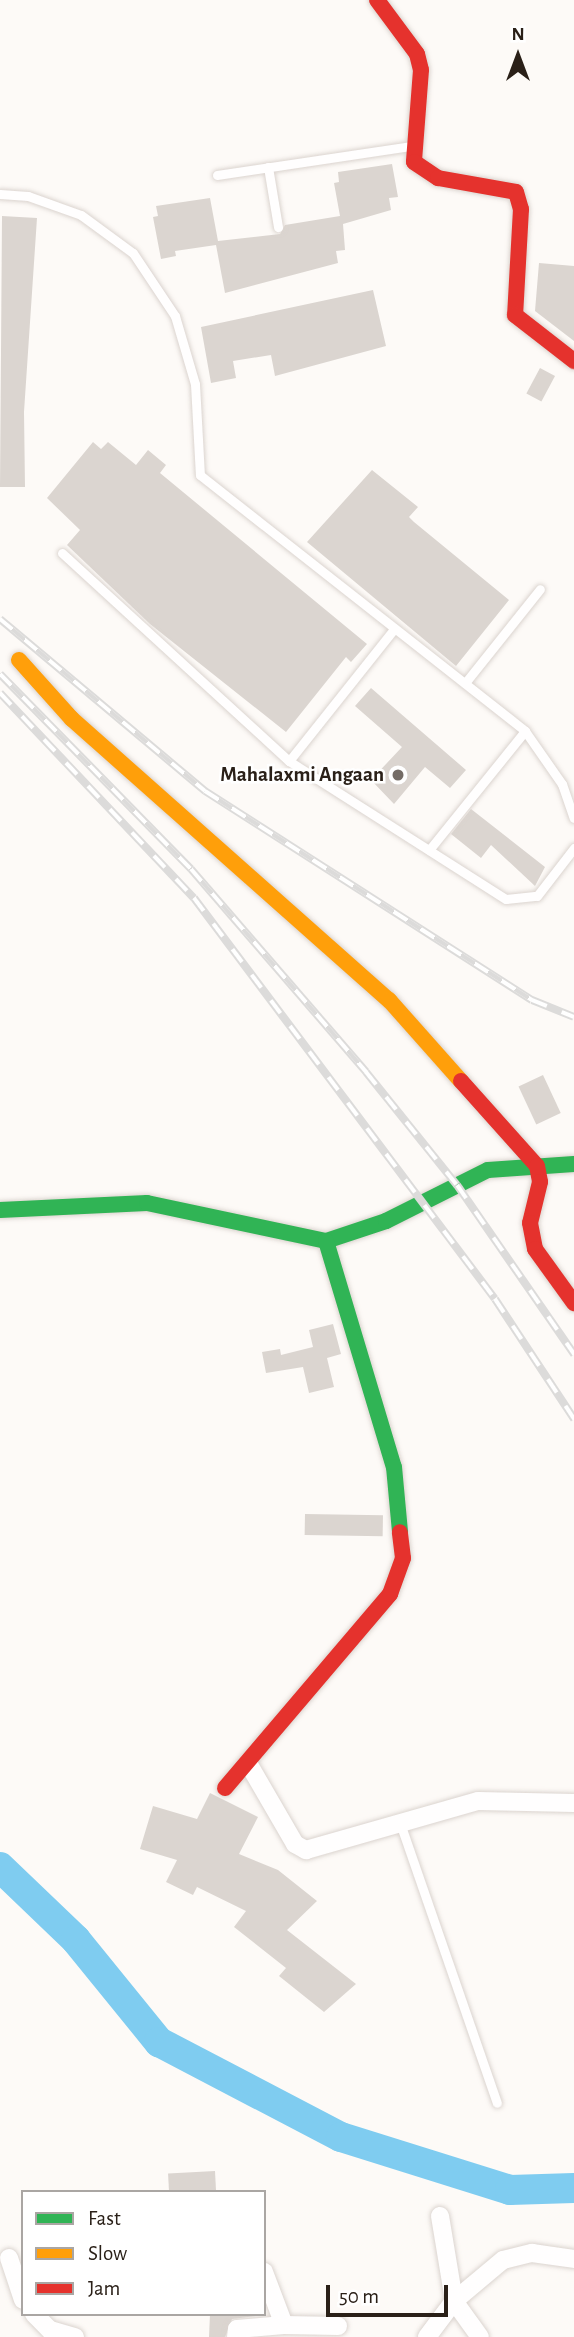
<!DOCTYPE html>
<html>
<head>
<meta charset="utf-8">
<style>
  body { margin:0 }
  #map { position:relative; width:574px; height:2337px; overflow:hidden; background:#fdfaf7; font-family:"Alegreya Sans",sans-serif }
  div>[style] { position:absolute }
  .river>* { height:30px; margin:-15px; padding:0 15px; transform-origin:15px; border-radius:15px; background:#7fccf0 }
  .building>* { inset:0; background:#dbd5d0; transform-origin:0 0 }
  .roads { filter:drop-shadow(0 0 2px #dbd4cf) drop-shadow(0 0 2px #dbd4cf) }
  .lane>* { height:9px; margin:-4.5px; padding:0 4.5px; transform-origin:4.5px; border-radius:4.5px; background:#fffefe }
  .street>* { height:18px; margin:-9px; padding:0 9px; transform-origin:9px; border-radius:9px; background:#fffefe }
  .fast>* { height:16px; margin:-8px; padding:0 8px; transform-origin:8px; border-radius:8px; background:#30b455 }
  .slow>* { height:16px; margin:-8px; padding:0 8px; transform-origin:8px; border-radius:8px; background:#ff9f0a }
  .jam>* { height:16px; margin:-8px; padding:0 8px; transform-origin:8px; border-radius:8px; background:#e5322d }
  .rail>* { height:8px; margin-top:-4px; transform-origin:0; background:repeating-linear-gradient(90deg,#fff 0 16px,#dcdbda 0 32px); box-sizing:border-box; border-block:2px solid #dcdbda }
  .dots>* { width:19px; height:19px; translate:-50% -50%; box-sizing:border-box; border:4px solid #fff; border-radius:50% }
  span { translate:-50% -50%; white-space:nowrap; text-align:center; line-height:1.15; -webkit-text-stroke:5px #fff; paint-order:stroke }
  .poi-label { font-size:21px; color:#2a2018; font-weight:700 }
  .right { translate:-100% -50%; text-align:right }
  .legend { position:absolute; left:21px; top:2190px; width:245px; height:126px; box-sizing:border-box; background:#fff; border:2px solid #aaa6a3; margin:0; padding:9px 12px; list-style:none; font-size:21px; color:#2a2018 }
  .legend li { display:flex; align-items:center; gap:14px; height:35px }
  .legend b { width:35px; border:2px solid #aaa6a3 }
  .north { position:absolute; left:483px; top:21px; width:70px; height:70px; -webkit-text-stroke:5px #fff; paint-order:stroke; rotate:0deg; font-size:19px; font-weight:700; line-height:28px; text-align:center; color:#2a2018 }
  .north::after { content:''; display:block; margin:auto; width:24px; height:32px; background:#2a2018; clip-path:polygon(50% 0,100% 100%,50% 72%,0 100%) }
  .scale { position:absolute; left:326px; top:2285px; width:122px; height:32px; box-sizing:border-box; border:4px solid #2a2018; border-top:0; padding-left:9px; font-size:21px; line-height:24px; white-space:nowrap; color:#2a2018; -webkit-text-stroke:5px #fff; paint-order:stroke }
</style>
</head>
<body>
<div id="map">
  <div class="river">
    <i style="left:0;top:1867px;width:105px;rotate:43.8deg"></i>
    <i style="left:76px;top:1940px;width:132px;rotate:50.9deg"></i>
    <i style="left:159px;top:2042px;width:205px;rotate:27.6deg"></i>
    <i style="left:341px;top:2137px;width:177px;rotate:17.4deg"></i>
    <i style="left:510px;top:2190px;width:64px;rotate:-1.8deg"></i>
  </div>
  <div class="building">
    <i style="clip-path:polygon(392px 164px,398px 197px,389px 198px,391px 210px,343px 224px,345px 250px,336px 251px,338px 263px,225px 293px,216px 245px,175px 251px,176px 256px,161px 259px,153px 217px,158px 216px,156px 206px,210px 198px,218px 241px,280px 234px,285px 225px,340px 216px,334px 183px,339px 182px,338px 172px)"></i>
    <i style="clip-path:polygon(2px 216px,37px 218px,24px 412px,25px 487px,0 487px)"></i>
    <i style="clip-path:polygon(539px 263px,574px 266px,574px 341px,535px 311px)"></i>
    <i style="clip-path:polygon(373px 290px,386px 346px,275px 376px,271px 355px,233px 361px,236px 378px,211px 383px,201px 327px)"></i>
    <i style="left:540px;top:368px;width:17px;height:29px;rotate:28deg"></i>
    <i style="clip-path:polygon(93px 442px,101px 449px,108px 442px,136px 465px,148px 450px,166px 465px,160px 473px,367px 644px,351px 662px,346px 657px,286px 732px,150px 624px,67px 545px,80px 530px,47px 498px)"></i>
    <i style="clip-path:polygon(372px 470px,418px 507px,409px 517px,414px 522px,509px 600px,456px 666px,307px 542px)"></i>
    <i style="clip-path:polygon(371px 688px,466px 770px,450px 788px,425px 767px,394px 804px,371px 780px,402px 747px,355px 706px)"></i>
    <i style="clip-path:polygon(471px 809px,545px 867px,535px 886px,491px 845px,481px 858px,451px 834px)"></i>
    <i style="left:543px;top:1075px;width:42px;height:27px;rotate:65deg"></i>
    <i style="clip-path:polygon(333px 1324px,341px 1354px,327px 1358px,334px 1387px,309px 1393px,303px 1367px,266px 1373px,262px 1352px,280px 1349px,281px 1355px,313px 1347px,309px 1330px)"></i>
    <i style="left:305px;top:1514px;width:78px;height:21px;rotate:1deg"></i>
    <i style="clip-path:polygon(210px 1793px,258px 1817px,239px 1854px,278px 1870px,317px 1901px,287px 1930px,356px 1984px,324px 2012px,279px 1976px,286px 1968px,234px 1927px,246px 1911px,197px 1887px,193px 1895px,166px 1882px,177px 1860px,140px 1849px,153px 1806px,197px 1819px)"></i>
    <i style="left:215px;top:2171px;width:19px;height:47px;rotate:87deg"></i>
    <i style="clip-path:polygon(210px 2314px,241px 2316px,263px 2315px,232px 2319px,225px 2337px,209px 2337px)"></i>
  </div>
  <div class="roads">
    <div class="lane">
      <i style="left:268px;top:167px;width:61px;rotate:80.5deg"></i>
      <i style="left:217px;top:175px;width:197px;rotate:-8.5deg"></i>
      <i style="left:0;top:194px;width:28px;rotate:4deg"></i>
      <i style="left:28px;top:196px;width:56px;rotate:19.7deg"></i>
      <i style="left:81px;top:215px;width:64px;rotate:36.2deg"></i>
      <i style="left:133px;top:253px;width:76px;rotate:56.3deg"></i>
      <i style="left:175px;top:316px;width:71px;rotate:73.6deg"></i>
      <i style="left:195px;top:384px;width:91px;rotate:86.9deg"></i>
      <i style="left:200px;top:475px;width:414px;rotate:38.2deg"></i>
      <i style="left:525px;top:731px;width:65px;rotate:55.1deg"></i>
      <i style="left:562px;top:784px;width:36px;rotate:71deg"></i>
      <i style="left:62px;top:553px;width:308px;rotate:42.5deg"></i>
      <i style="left:289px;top:761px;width:257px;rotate:32.5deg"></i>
      <i style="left:506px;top:899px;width:31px;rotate:-6deg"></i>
      <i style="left:537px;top:896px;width:61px;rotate:-52.4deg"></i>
      <i style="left:465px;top:683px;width:120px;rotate:-51.4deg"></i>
      <i style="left:289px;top:761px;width:169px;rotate:-51.5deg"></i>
      <i style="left:429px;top:850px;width:153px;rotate:-51.1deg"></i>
      <i style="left:400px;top:1823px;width:296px;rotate:70.9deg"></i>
    </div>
    <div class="street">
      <i style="left:248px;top:1763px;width:94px;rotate:59.9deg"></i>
      <i style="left:295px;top:1844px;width:13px;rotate:29deg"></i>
      <i style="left:306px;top:1850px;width:179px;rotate:-15.9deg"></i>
      <i style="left:478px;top:1801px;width:96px;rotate:1.2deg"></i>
      <i style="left:440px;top:2216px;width:86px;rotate:80.6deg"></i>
      <i style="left:454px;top:2301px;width:44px;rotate:54.2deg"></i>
      <i style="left:9px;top:2258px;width:44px;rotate:71.6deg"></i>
      <i style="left:34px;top:2314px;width:23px;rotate:45deg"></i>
      <i style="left:50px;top:2330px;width:26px;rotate:16deg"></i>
      <i style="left:284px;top:2325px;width:54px;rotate:1.1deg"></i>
      <i style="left:236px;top:2337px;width:8px;rotate:-83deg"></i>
      <i style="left:237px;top:2329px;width:47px;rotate:-4.9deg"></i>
      <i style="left:284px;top:2325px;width:57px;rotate:-110.7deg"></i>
      <i style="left:427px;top:2337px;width:45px;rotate:-53.1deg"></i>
      <i style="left:454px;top:2301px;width:64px;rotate:-39.9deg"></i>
      <i style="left:503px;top:2260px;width:30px;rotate:-14deg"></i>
      <i style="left:532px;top:2253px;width:42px;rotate:8.1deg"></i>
    </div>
    <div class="fast">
      <i style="left:0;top:1210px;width:147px;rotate:-2.7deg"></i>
      <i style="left:147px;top:1203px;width:183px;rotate:12deg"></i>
      <i style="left:326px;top:1241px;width:63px;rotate:-18.4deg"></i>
      <i style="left:386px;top:1221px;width:114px;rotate:-26.6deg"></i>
      <i style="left:488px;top:1170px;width:86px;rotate:-4deg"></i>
      <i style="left:326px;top:1241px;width:236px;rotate:73.3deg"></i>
      <i style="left:394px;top:1467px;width:65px;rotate:84.7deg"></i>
    </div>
    <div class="slow">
      <i style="left:19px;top:660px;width:79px;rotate:48.1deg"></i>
      <i style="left:72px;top:719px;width:424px;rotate:41.6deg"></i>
      <i style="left:389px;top:1000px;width:108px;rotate:48.4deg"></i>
    </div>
    <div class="jam">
      <i style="left:377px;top:0;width:67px;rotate:53.5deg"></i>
      <i style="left:417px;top:54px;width:16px;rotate:76deg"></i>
      <i style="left:421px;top:70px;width:92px;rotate:94.4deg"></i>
      <i style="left:414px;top:162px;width:29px;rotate:34deg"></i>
      <i style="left:438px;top:178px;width:79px;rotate:10.2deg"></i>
      <i style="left:516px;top:192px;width:18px;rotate:74deg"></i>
      <i style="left:521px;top:209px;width:106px;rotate:93.2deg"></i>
      <i style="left:515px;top:315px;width:75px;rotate:37.9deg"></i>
      <i style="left:461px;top:1081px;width:114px;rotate:48.2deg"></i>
      <i style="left:537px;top:1166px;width:16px;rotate:79deg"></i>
      <i style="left:540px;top:1182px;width:42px;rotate:103.7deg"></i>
      <i style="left:530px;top:1223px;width:26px;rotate:79deg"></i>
      <i style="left:535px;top:1249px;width:67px;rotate:54.2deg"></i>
      <i style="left:225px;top:1788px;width:255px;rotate:-49.6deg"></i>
      <i style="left:390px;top:1594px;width:38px;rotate:-70deg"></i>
      <i style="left:403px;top:1558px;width:26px;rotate:-97deg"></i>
    </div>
  </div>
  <div class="rail">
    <i style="left:0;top:619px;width:268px;rotate:40deg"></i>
    <i style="left:205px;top:791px;width:388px;rotate:32.6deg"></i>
    <i style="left:532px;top:1000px;width:45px;rotate:22deg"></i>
    <i style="left:0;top:674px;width:273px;rotate:45.6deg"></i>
    <i style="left:191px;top:869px;width:268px;rotate:49.2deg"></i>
    <i style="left:366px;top:1072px;width:145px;rotate:51.2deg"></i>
    <i style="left:457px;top:1185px;width:206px;rotate:55.3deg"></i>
    <i style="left:0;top:693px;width:282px;rotate:46.6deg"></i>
    <i style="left:194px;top:898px;width:501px;rotate:53.11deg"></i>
    <i style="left:495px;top:1299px;width:144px;rotate:56.6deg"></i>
  </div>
  <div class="dots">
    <i style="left:398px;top:775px;background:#746c66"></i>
  </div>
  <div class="poi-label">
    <span class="right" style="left:384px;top:775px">Mahalaxmi Angaan</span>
  </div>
  <ul class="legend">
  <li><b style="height:9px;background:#30b455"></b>Fast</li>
  <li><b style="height:9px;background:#ff9f0a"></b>Slow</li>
  <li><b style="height:9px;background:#e5322d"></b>Jam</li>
  </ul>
  <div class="north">N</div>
  <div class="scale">50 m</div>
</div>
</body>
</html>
